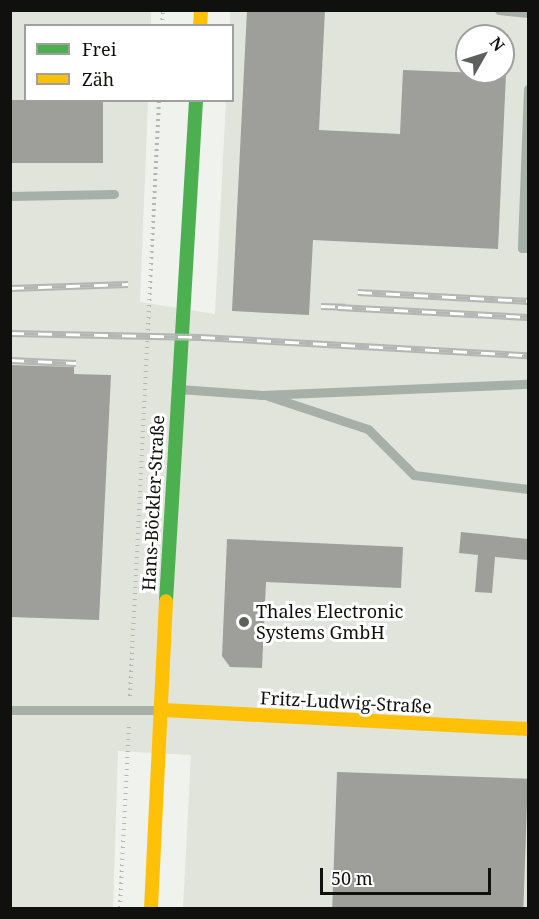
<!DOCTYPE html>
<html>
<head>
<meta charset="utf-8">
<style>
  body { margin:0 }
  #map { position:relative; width:539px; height:919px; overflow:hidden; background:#f0f2ed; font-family:"Noto Serif",serif }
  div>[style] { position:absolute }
  .built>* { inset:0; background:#e0e4db }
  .building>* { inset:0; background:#9e9e9b; transform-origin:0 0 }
  .path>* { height:4px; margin-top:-2px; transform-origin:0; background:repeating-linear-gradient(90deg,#b4b8b3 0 1.5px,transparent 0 6px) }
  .lane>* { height:9px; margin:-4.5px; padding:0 4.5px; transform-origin:4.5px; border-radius:4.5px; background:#a6afa8 }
  .fast>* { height:14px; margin:-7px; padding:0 7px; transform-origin:7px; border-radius:7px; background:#4caf50 }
  .slow>* { height:14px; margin:-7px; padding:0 7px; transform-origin:7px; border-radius:7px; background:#ffc107 }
  .rail>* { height:7px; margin-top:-3.5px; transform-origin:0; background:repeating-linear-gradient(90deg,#fff 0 14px,#b3b6b2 0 28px); box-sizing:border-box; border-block:2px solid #b3b6b2 }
  .dots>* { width:16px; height:16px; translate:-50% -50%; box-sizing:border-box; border:3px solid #fff; border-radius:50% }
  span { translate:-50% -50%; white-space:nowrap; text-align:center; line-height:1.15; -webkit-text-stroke:6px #fff; paint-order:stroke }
  .street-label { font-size:18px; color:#10110f }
  .poi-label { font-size:18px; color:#10110f }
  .left { translate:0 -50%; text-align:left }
  .frame { position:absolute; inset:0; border:12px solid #10110f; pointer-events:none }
  .legend { position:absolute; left:24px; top:24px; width:210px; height:78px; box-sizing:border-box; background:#fff; border:2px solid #9fa09f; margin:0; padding:8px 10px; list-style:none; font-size:18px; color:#10110f }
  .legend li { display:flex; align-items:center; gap:12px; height:30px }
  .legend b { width:30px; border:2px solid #9fa09f }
  .north { position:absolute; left:455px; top:24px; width:60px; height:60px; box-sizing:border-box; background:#fff; border:2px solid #9fa09f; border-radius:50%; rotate:51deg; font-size:16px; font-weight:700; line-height:24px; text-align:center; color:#10110f }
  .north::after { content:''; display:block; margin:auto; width:21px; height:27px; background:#5e605d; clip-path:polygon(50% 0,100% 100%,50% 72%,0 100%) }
  .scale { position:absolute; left:320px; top:868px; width:171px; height:27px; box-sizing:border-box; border:3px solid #10110f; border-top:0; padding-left:8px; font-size:18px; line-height:21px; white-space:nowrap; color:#10110f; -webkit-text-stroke:4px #fff; paint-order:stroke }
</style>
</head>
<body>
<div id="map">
  <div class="built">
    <i style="clip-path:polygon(evenodd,10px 11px,151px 11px,151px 25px,26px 26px,26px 100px,148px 101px,140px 302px,215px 314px,226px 101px,232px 100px,230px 11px,528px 11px,528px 908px,183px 908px,191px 755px,118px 751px,113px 908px,11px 908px,10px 11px,467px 36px,503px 36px,503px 72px,467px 72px,467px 36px)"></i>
  </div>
  <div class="building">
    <i style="clip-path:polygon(247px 10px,325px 10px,319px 130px,400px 134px,403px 70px,506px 74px,498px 249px,313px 240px,309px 315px,232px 311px)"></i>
    <i style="left:10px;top:100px;width:93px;height:63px"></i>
    <i style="clip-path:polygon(10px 365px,74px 367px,74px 374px,111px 375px,99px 620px,10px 617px)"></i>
    <i style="clip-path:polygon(461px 532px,528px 539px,528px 560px,495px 557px,492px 593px,475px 592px,478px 555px,459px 553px)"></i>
    <i style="clip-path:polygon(227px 539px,403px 547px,401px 588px,266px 582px,262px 668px,230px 667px,222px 656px)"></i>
    <i style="left:337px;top:772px;width:191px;height:137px;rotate:2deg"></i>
  </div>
  <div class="path">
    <i style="left:162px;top:26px;width:16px;rotate:-86deg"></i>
    <i style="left:130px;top:696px;width:597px;rotate:-87.21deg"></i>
    <i style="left:120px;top:908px;width:183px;rotate:-87.2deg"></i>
  </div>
  <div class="lane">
    <i style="left:499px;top:10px;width:29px;rotate:6deg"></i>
    <i style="left:528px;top:89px;width:159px;rotate:92.2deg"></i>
    <i style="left:522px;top:248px;width:6px"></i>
    <i style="left:10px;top:196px;width:104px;rotate:-1.1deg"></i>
    <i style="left:179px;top:389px;width:83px;rotate:4.1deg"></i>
    <i style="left:262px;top:395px;width:266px;rotate:-2.4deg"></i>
    <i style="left:268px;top:396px;width:105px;rotate:18.3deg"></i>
    <i style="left:368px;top:429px;width:65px;rotate:45deg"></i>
    <i style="left:414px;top:475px;width:115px;rotate:7deg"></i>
    <i style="left:10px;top:710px;width:150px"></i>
  </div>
  <div class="fast">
    <i style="left:166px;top:601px;width:502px;rotate:-86.57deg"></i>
  </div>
  <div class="slow">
    <i style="left:200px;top:26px;width:16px;rotate:-86deg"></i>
    <i style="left:163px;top:710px;width:365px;rotate:3deg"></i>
    <i style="left:151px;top:908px;width:307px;rotate:-87.2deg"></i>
  </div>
  <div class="rail">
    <i style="left:10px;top:288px;width:118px;rotate:-1.9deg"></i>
    <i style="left:358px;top:292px;width:170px;rotate:3deg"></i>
    <i style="left:321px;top:306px;width:24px;rotate:2deg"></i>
    <i style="left:338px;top:307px;width:190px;rotate:3deg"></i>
    <i style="left:10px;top:333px;width:191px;rotate:1.2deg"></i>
    <i style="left:201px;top:337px;width:327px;rotate:3.2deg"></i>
    <i style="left:10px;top:360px;width:66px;rotate:2.6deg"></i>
  </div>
  <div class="dots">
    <i style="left:244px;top:622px;background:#5e605d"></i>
  </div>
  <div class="street-label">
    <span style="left:153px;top:503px;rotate:-87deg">Hans-Böckler-Straße</span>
    <span style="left:346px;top:702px;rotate:3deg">Fritz-Ludwig-Straße</span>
  </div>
  <div class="poi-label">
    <span class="left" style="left:256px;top:622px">Thales Electronic<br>Systems GmbH</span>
  </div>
  <div class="frame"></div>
  <ul class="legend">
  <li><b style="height:8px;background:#4caf50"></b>Frei</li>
  <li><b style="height:8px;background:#ffc107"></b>Zäh</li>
  </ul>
  <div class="north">N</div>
  <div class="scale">50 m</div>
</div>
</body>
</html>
